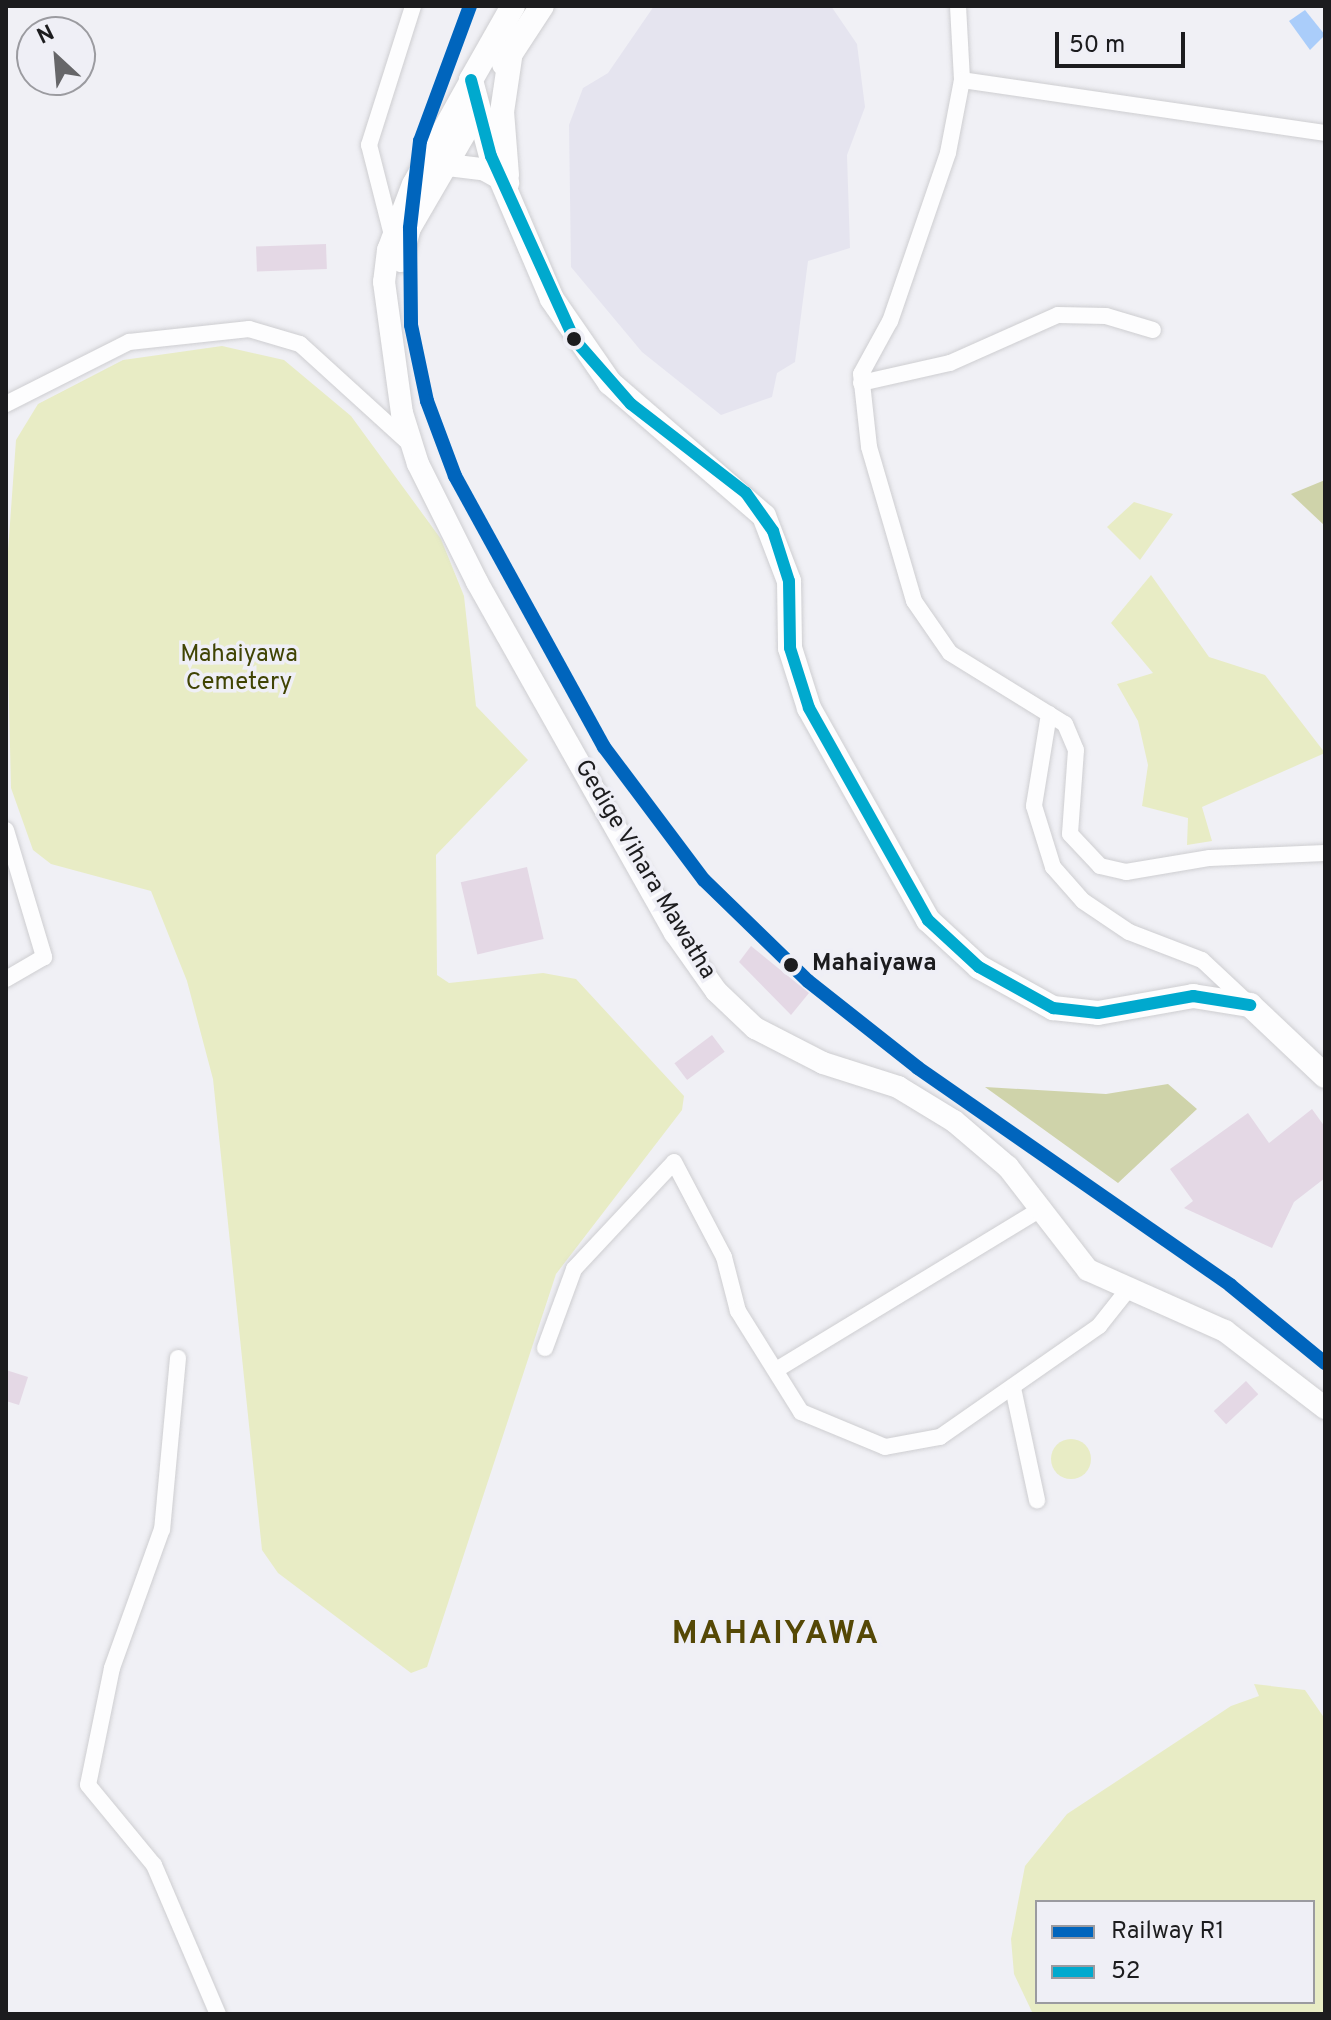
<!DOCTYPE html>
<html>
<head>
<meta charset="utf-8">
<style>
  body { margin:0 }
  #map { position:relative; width:1331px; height:2020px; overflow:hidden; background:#f0f0f5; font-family:Overpass,sans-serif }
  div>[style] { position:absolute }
  .built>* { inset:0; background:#e5e4ef }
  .green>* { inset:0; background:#e8ecc5 }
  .round { border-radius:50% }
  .forest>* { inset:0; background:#cfd3aa }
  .water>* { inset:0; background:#aacdfa }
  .building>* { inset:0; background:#e4d8e5; transform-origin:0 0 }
  .roads { filter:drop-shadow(0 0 2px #ceced1) drop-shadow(0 0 2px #ceced1) }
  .minor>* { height:16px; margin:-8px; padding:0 8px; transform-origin:8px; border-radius:8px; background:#fdfdfe }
  .major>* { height:22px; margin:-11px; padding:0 11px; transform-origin:11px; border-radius:11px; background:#fdfdfe }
  .highway>* { height:24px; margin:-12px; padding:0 12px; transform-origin:12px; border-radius:12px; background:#fdfdfe }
  .bus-1>* { height:12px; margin:-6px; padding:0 6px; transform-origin:6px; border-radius:6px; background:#00a9ce }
  .rail-1>* { height:14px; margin:-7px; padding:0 7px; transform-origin:7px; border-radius:7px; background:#0065bd }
  .dots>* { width:22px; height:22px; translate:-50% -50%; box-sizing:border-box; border:4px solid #efeff6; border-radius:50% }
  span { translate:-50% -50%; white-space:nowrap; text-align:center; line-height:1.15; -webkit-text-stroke:7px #efeff6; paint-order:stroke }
  .park-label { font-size:24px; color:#404404 }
  .street-label { font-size:24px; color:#1c1c1e }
  .stop-label { font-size:24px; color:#1c1c1e; font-weight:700 }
  .left { translate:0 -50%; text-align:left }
  .district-label { font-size:32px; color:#554805; font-weight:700; letter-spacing:2px }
  .frame { position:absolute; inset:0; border:8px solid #1c1c1e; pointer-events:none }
  .legend { position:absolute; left:1035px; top:1900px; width:280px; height:104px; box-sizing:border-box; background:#efeff6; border:2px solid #9b9ba0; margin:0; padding:10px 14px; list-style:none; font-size:24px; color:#1c1c1e }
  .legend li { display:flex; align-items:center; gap:16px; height:40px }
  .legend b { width:40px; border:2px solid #9b9ba0 }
  .north { position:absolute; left:16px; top:16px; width:80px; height:80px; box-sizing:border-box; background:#efeff6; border:2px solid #9b9ba0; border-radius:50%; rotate:334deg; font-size:22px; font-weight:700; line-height:32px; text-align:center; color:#1c1c1e }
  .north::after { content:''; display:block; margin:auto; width:28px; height:36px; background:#666669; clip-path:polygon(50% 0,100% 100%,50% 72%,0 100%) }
  .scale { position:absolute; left:1055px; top:32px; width:130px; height:36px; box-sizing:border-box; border:4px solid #1c1c1e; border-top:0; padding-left:10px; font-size:24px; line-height:28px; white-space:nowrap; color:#1c1c1e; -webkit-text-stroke:6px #efeff6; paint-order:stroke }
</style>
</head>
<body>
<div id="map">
  <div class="built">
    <i style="clip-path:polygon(654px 6px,831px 6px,857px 44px,865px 107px,847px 155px,850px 248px,808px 261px,795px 362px,777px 373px,772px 397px,721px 415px,642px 352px,571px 267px,569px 125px,583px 88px,608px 73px)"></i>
  </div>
  <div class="green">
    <i style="clip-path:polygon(222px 346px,284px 360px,351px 416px,441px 539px,464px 596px,476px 706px,528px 760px,436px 855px,437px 975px,449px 983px,543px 973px,576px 979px,684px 1096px,682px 1110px,556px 1274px,427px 1667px,411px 1673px,278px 1573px,262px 1550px,213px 1079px,187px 981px,151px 891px,51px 864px,33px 850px,11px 788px,6px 579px,16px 440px,38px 404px,123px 360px)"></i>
    <i style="clip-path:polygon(1134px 502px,1173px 514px,1140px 560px,1107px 527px)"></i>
    <i style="clip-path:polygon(1151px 575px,1209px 657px,1265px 675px,1325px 753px,1202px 807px,1212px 841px,1187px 845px,1188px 818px,1142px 806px,1148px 765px,1138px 721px,1117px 684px,1153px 673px,1111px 623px)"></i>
    <i class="round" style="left:1051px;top:1439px;width:40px;height:40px"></i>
    <i style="clip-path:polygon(evenodd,1254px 1684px,1305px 1690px,1325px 1719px,1325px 2014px,1033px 2014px,1014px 1974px,1011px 1939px,1025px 1866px,1067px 1814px,1231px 1706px,1259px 1696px,1254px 1684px,1313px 1902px,1313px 2002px,1037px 2002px,1037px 1902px,1313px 1902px)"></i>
  </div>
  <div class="forest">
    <i style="clip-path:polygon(1325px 480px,1325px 526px,1291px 494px)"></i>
    <i style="clip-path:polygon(1168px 1084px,1197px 1109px,1118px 1183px,985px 1087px,1106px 1094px)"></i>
  </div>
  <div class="water">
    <i style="clip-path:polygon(1305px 10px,1325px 35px,1310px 50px,1289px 21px)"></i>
  </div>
  <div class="building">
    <i style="left:326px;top:244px;width:25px;height:70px;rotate:88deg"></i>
    <i style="left:527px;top:867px;width:74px;height:68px;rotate:77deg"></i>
    <i style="clip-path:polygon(751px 946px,809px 993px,791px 1015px,739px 962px)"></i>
    <i style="left:712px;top:1035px;width:21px;height:47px;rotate:53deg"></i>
    <i style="clip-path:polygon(1312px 1109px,1325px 1127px,1325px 1178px,1294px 1202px,1272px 1248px,1184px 1208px,1193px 1201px,1170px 1169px,1248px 1113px,1269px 1143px)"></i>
    <i style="clip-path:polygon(6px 1370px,28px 1377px,19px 1405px,6px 1401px)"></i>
    <i style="left:1246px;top:1381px;width:18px;height:44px;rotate:47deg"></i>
  </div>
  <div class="roads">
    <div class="minor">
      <i style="left:958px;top:6px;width:74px;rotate:86.9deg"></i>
      <i style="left:962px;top:80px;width:74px;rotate:100.9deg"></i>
      <i style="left:948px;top:153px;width:178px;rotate:109deg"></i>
      <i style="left:890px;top:321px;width:60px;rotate:118.7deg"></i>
      <i style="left:861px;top:374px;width:73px;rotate:83.7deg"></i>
      <i style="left:869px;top:447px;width:160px;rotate:73.7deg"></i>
      <i style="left:914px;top:601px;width:63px;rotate:55.3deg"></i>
      <i style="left:950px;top:653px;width:135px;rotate:31.7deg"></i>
      <i style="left:1065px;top:724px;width:28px;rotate:67deg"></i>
      <i style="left:1076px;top:750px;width:84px;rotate:94.1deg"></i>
      <i style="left:1070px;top:834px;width:44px;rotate:46.8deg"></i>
      <i style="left:1100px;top:866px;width:27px;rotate:13deg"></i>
      <i style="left:1126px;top:872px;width:85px;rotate:-9.5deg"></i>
      <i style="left:1210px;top:858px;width:115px;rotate:-2.5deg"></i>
      <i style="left:962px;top:80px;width:367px;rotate:8.3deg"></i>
      <i style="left:392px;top:235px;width:93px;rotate:-104.3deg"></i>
      <i style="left:369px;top:145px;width:146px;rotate:-72.4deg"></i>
      <i style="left:861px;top:383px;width:91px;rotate:-12.7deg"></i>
      <i style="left:950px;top:363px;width:118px;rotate:-24deg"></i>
      <i style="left:1058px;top:315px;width:48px;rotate:1.2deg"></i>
      <i style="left:1106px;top:316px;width:49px;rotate:16.6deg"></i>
      <i style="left:6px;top:404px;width:138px;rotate:-26.8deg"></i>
      <i style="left:129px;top:342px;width:121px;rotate:-6.2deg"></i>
      <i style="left:249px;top:329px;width:53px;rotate:16.4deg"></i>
      <i style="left:300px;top:344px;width:150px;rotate:42.3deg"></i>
      <i style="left:1049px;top:714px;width:93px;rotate:99.3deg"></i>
      <i style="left:1034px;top:806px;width:64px;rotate:72.7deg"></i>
      <i style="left:1053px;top:867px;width:45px;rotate:48.6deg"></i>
      <i style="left:1083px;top:901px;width:55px;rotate:34deg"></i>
      <i style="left:1129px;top:932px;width:78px;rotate:21deg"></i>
      <i style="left:1202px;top:960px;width:64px;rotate:43.1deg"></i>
      <i style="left:6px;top:830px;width:133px;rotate:73.3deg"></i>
      <i style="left:44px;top:957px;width:44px;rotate:149.9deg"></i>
      <i style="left:545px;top:1348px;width:84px;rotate:-69.8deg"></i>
      <i style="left:574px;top:1269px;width:146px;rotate:-46.9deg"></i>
      <i style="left:674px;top:1162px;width:107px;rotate:62.2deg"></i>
      <i style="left:724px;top:1257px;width:56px;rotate:75.5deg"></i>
      <i style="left:738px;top:1311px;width:119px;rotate:58deg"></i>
      <i style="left:801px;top:1412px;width:91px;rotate:22.6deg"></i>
      <i style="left:885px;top:1447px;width:56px;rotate:-10.3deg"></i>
      <i style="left:940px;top:1437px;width:194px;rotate:-34.9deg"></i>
      <i style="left:1099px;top:1326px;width:43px;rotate:-51.5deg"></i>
      <i style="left:178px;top:1358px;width:172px;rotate:95.3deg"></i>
      <i style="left:162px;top:1529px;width:148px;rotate:109.8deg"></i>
      <i style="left:112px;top:1668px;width:119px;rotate:101.6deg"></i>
      <i style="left:88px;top:1785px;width:104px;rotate:50.5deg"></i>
      <i style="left:154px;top:1865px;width:162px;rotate:66.8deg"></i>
      <i style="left:776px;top:1370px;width:308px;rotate:-31.3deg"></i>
      <i style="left:1013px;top:1388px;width:115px;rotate:77.9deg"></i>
    </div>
    <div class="major">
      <i style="left:471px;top:80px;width:119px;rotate:119.1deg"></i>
      <i style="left:413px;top:184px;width:71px;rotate:110.7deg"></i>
      <i style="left:388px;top:250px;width:32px;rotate:97deg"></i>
      <i style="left:384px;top:282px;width:132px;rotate:82.2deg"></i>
      <i style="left:402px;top:413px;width:53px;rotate:72.6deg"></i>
      <i style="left:418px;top:464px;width:132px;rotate:63.4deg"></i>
      <i style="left:477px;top:582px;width:403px;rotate:60.6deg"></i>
      <i style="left:675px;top:933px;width:71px;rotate:54.7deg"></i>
      <i style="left:716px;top:991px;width:54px;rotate:43.5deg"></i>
      <i style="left:755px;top:1028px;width:76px;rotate:27.2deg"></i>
      <i style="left:823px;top:1063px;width:79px;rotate:17.7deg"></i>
      <i style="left:898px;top:1087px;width:66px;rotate:31.3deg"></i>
      <i style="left:954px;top:1121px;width:71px;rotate:40.4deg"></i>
      <i style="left:1008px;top:1167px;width:130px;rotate:52.2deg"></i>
      <i style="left:1088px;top:1270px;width:150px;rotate:24deg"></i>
      <i style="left:1225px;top:1331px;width:126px;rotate:37.6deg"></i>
      <i style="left:448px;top:165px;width:35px;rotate:7deg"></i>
      <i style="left:483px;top:169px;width:29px;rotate:29deg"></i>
      <i style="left:401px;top:261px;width:34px;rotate:-75deg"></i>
      <i style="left:410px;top:228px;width:135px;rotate:-59.8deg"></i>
    </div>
    <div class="highway">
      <i style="left:513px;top:6px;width:85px;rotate:119.6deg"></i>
      <i style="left:471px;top:80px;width:79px;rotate:75.3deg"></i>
      <i style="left:491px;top:156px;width:155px;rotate:66.9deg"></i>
      <i style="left:552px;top:299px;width:102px;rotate:55.4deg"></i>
      <i style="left:610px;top:383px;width:203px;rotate:40.8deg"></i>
      <i style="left:764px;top:516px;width:70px;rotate:69deg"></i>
      <i style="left:789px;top:581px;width:67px;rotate:89.1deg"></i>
      <i style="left:790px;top:648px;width:63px;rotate:72.4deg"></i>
      <i style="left:809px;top:708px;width:243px;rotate:60.7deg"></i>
      <i style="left:928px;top:920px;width:69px;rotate:42.7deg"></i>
      <i style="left:979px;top:967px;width:85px;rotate:29deg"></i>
      <i style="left:1053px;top:1008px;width:45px;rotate:6.3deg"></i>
      <i style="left:1098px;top:1013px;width:97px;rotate:-10.1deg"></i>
      <i style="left:1193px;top:996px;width:58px;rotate:9deg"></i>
      <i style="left:1250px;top:1005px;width:103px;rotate:43.4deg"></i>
      <i style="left:504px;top:64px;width:69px;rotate:-56.8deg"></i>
      <i style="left:507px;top:175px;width:63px;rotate:-94.5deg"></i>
      <i style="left:502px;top:112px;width:62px;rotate:-81.6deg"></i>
    </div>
  </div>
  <div class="bus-1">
    <i style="left:471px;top:80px;width:79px;rotate:75.3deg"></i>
    <i style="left:491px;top:156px;width:201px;rotate:65.6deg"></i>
    <i style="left:574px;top:339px;width:86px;rotate:48.8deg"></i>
    <i style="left:631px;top:404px;width:145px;rotate:37.7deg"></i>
    <i style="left:746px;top:493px;width:47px;rotate:54.6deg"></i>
    <i style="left:773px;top:531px;width:52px;rotate:72.3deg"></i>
    <i style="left:789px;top:581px;width:67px;rotate:89.1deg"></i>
    <i style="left:790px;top:648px;width:63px;rotate:72.4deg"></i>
    <i style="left:809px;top:708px;width:243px;rotate:60.7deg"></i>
    <i style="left:928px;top:920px;width:69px;rotate:42.7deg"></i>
    <i style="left:979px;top:967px;width:85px;rotate:29deg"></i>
    <i style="left:1053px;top:1008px;width:45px;rotate:6.3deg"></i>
    <i style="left:1098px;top:1013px;width:97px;rotate:-10.1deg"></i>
    <i style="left:1193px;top:996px;width:58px;rotate:9deg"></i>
  </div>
  <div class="rail-1">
    <i style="left:470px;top:6px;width:144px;rotate:110.3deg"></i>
    <i style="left:420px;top:141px;width:88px;rotate:96.6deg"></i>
    <i style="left:410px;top:228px;width:97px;rotate:89.4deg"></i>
    <i style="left:411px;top:325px;width:78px;rotate:78.1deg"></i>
    <i style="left:427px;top:401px;width:80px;rotate:69.5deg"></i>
    <i style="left:455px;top:476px;width:309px;rotate:61.2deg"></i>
    <i style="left:604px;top:747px;width:166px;rotate:53.1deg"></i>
    <i style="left:704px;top:880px;width:145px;rotate:44.2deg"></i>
    <i style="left:808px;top:981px;width:140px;rotate:38.3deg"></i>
    <i style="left:918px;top:1068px;width:380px;rotate:34.8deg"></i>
    <i style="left:1230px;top:1285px;width:123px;rotate:39.4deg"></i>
  </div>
  <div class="dots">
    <i style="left:574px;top:339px;background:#1c1c1e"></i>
    <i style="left:791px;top:965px;background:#1c1c1e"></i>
  </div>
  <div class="park-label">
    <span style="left:239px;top:670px">Mahaiyawa<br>Cemetery</span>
  </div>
  <div class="street-label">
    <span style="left:644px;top:870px;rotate:59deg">Gedige Vihara Mawatha</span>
  </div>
  <div class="stop-label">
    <span class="left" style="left:812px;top:965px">Mahaiyawa</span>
  </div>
  <div class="district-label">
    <span style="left:776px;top:1635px">MAHAIYAWA</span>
  </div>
  <div class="frame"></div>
  <ul class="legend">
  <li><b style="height:10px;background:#0065bd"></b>Railway R1</li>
  <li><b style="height:10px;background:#00a9ce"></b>52</li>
  </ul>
  <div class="north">N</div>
  <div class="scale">50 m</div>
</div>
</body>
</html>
